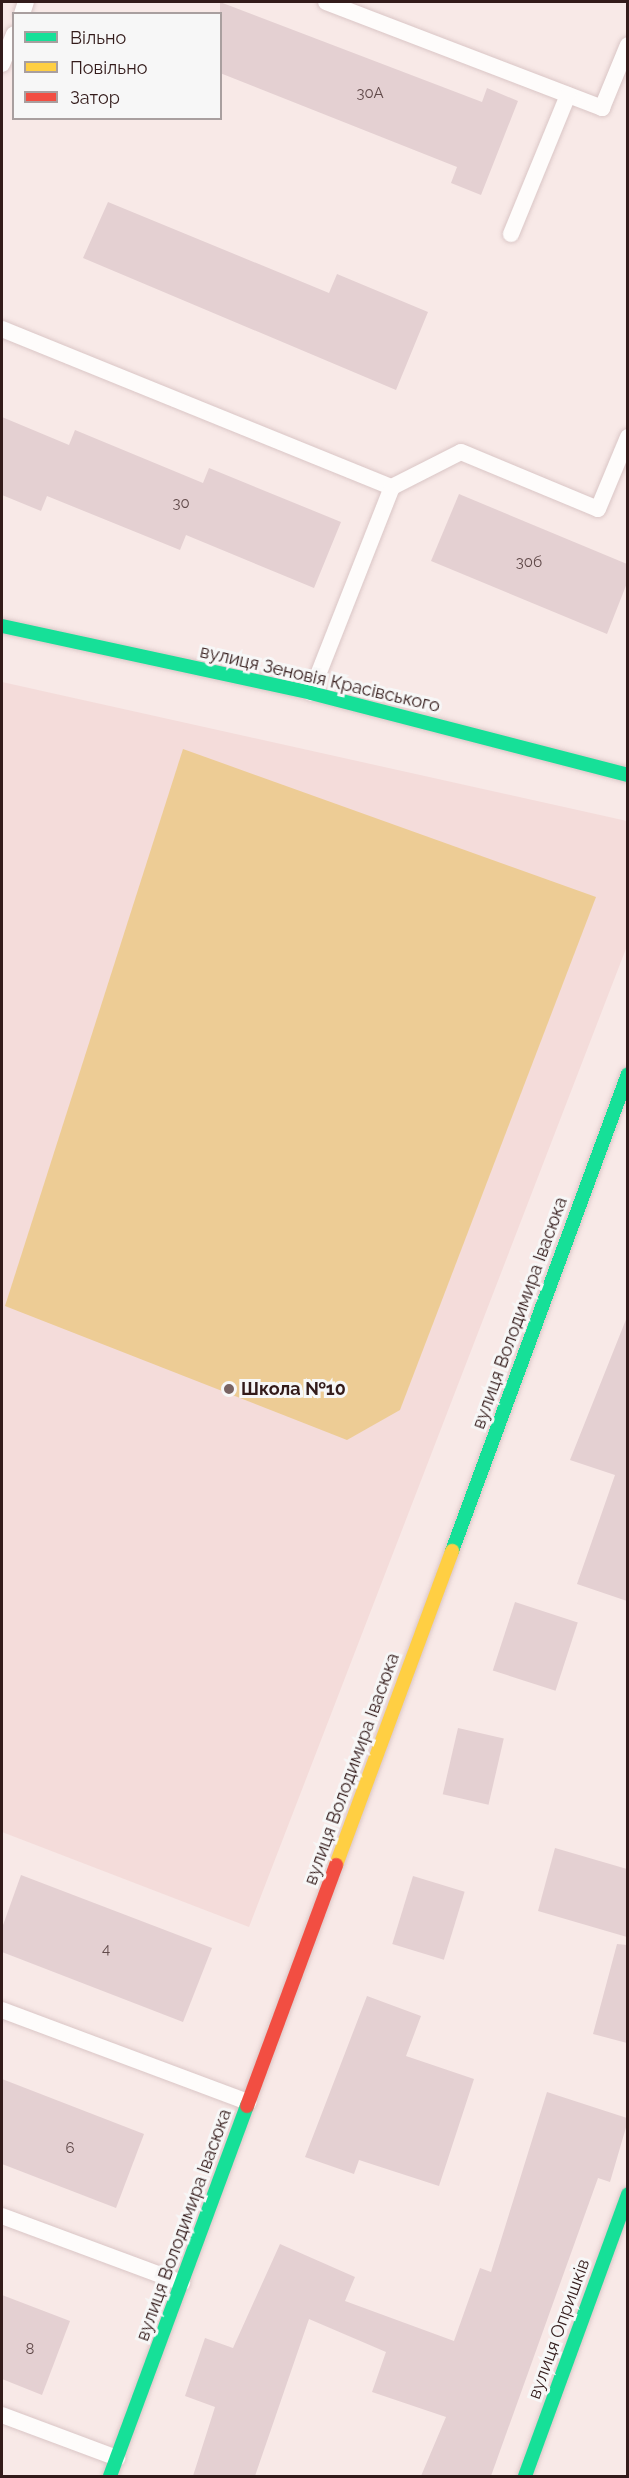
<!DOCTYPE html>
<html>
<head>
<meta charset="utf-8">
<style>
  body { margin:0 }
  #map { position:relative; width:629px; height:2478px; overflow:hidden; background:#f8e9e7; font-family:Raleway,sans-serif }
  div>[style] { position:absolute }
  .built>* { inset:0; background:#f4dcda }
  .green>* { inset:0; background:#edcc95 }
  .building>* { inset:0; background:#e4d0d2; transform-origin:0 0 }
  .roads { filter:drop-shadow(0 0 2px #dac6c6) drop-shadow(0 0 2px #dac6c6) }
  .lane>* { height:16px; margin:-8px; padding:0 8px; transform-origin:8px; border-radius:8px; background:#fefcfb }
  .fast>* { height:14px; margin:-7px; padding:0 7px; transform-origin:7px; border-radius:7px; background:#16e098 }
  .slow>* { height:14px; margin:-7px; padding:0 7px; transform-origin:7px; border-radius:7px; background:#ffcf43 }
  .jam>* { height:14px; margin:-7px; padding:0 7px; transform-origin:7px; border-radius:7px; background:#f24e42 }
  .dots>* { width:16px; height:16px; translate:-50% -50%; box-sizing:border-box; border:3px solid #f7f7f7; border-radius:50% }
  span { translate:-50% -50%; white-space:nowrap; text-align:center; line-height:1.15; -webkit-text-stroke:6px #f7f7f7; paint-order:stroke }
  .number-label { font-size:15px; color:#614a4a }
  .number-label span { -webkit-text-stroke-width:0 }
  .street-label { font-size:18px; color:#331b1a }
  .poi-label { font-size:18px; color:#331b1a; font-weight:700 }
  .left { translate:0 -50%; text-align:left }
  .frame { position:absolute; inset:0; border:3px solid #331b1a; pointer-events:none }
  .legend { position:absolute; left:12px; top:12px; width:210px; height:108px; box-sizing:border-box; background:#f7f7f7; border:2px solid #a99f9f; margin:0; padding:8px 10px; list-style:none; font-size:18px; color:#331b1a }
  .legend li { display:flex; align-items:center; gap:12px; height:30px }
  .legend b { width:30px; border:2px solid #a99f9f }
</style>
</head>
<body>
<div id="map">
  <div class="built">
    <i style="clip-path:polygon(2px 682px,627px 821px,627px 946px,249px 1927px,2px 1832px)"></i>
  </div>
  <div class="green">
    <i style="clip-path:polygon(183px 749px,596px 897px,400px 1410px,347px 1440px,5px 1306px)"></i>
  </div>
  <div class="building">
    <i style="clip-path:polygon(220px 2px,482px 102px,487px 88px,518px 101px,481px 195px,451px 183px,457px 167px,220px 73px)"></i>
    <i style="clip-path:polygon(108px 202px,329px 293px,337px 274px,428px 312px,396px 390px,83px 258px)"></i>
    <i style="clip-path:polygon(2px 417px,69px 445px,75px 430px,203px 483px,209px 468px,341px 522px,314px 588px,186px 535px,180px 550px,47px 496px,41px 511px,2px 495px)"></i>
    <i style="clip-path:polygon(459px 494px,627px 564px,627px 583px,607px 634px,431px 561px)"></i>
    <i style="clip-path:polygon(627px 1317px,627px 1601px,577px 1584px,615px 1475px,570px 1460px)"></i>
    <i style="left:515px;top:1602px;width:66px;height:72px;rotate:18deg"></i>
    <i style="left:458px;top:1728px;width:47px;height:68px;rotate:13deg"></i>
    <i style="clip-path:polygon(555px 1848px,627px 1869px,627px 1937px,538px 1911px)"></i>
    <i style="clip-path:polygon(21px 1875px,212px 1948px,183px 2022px,2px 1952px,2px 1928px)"></i>
    <i style="left:413px;top:1876px;width:54px;height:71px;rotate:17deg"></i>
    <i style="clip-path:polygon(617px 1944px,627px 1945px,627px 2043px,593px 2034px)"></i>
    <i style="clip-path:polygon(367px 1996px,421px 2016px,406px 2056px,474px 2079px,439px 2186px,359px 2160px,354px 2174px,305px 2157px)"></i>
    <i style="clip-path:polygon(2px 2079px,144px 2134px,116px 2208px,2px 2164px)"></i>
    <i style="clip-path:polygon(547px 2092px,627px 2118px,627px 2124px,610px 2182px,598px 2178px,491px 2476px,421px 2476px,446px 2417px,372px 2392px,386px 2352px,309px 2319px,255px 2476px,193px 2476px,215px 2407px,185px 2396px,205px 2338px,233px 2348px,280px 2244px,355px 2277px,345px 2301px,454px 2341px,480px 2268px,491px 2272px)"></i>
    <i style="clip-path:polygon(2px 2295px,70px 2321px,42px 2395px,2px 2379px)"></i>
  </div>
  <div class="roads">
    <div class="lane">
      <i style="left:326px;top:2px;width:296px;rotate:21deg"></i>
      <i style="left:602px;top:108px;width:68px;rotate:-67.6deg"></i>
      <i style="left:22px;top:14px;width:13px;rotate:-72deg"></i>
      <i style="left:2px;top:64px;width:32px;rotate:-68deg"></i>
      <i style="left:511px;top:234px;width:150px;rotate:-67.7deg"></i>
      <i style="left:2px;top:329px;width:421px;rotate:22.1deg"></i>
      <i style="left:392px;top:487px;width:221px;rotate:111.5deg"></i>
      <i style="left:392px;top:487px;width:77px;rotate:-26.9deg"></i>
      <i style="left:461px;top:452px;width:148px;rotate:22.6deg"></i>
      <i style="left:598px;top:509px;width:78px;rotate:-67.4deg"></i>
      <i style="left:2px;top:2010px;width:263px;rotate:20.5deg"></i>
      <i style="left:2px;top:2216px;width:192px;rotate:20.4deg"></i>
      <i style="left:2px;top:2415px;width:123px;rotate:20.5deg"></i>
    </div>
    <div class="fast">
      <i style="left:2px;top:626px;width:316px;rotate:12.2deg"></i>
      <i style="left:311px;top:693px;width:327px;rotate:14.5deg"></i>
      <i style="left:452px;top:1551px;width:508px;rotate:-69.75deg"></i>
      <i style="left:110px;top:2476px;width:395px;rotate:-69.7deg"></i>
      <i style="left:525px;top:2476px;width:300px;rotate:-69.9deg"></i>
    </div>
    <div class="slow">
      <i style="left:336px;top:1865px;width:335px;rotate:-69.7deg"></i>
    </div>
    <div class="jam">
      <i style="left:247px;top:2106px;width:257px;rotate:-69.7deg"></i>
    </div>
  </div>
  <div class="dots">
    <i style="left:229px;top:1389px;background:#786362"></i>
  </div>
  <div class="number-label">
    <span style="left:370px;top:94px">30А</span>
    <span style="left:181px;top:504px">30</span>
    <span style="left:529px;top:563px">30б</span>
    <span style="left:106px;top:1950px">4</span>
    <span style="left:70px;top:2149px">6</span>
    <span style="left:30px;top:2350px">8</span>
  </div>
  <div class="street-label">
    <span style="left:320px;top:679px;rotate:13deg">вулиця Зеновія Красівського</span>
    <span style="left:520px;top:1313px;rotate:-70deg">вулиця Володимира Івасюка</span>
    <span style="left:352px;top:1769px;rotate:-70deg">вулиця Володимира Івасюка</span>
    <span style="left:184px;top:2225px;rotate:-70deg">вулиця Володимира Івасюка</span>
    <span style="left:559px;top:2329px;rotate:-70deg">вулиця Опришків</span>
  </div>
  <div class="poi-label">
    <span class="left" style="left:241px;top:1389px">Школа №10</span>
  </div>
  <div class="frame"></div>
  <ul class="legend">
  <li><b style="height:8px;background:#16e098"></b>Вільно</li>
  <li><b style="height:8px;background:#ffcf43"></b>Повільно</li>
  <li><b style="height:8px;background:#f24e42"></b>Затор</li>
  </ul>
</div>
</body>
</html>
